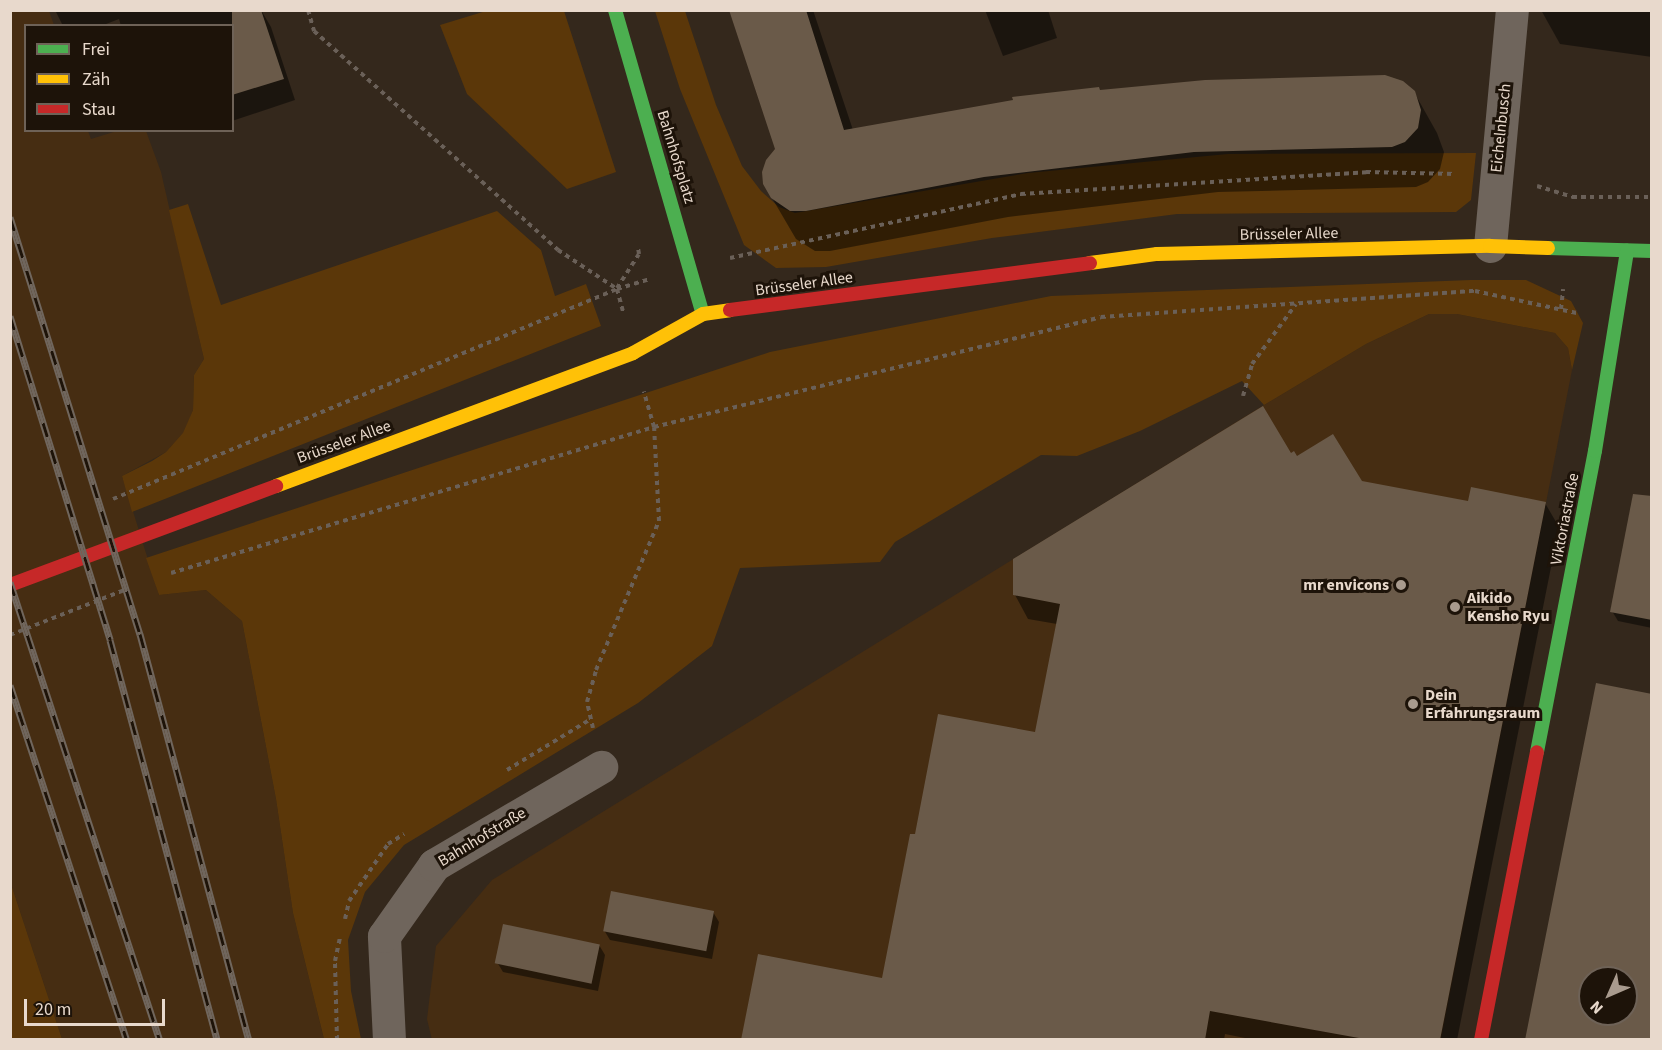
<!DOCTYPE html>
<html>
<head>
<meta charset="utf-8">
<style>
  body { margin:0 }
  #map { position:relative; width:1662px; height:1050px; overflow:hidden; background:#34281c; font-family:"Source Sans 3",sans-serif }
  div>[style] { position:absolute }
  .built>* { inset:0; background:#462d12 }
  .green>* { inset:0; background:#5b3709 }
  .shadow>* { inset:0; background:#0007 }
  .building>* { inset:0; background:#6a5a49; transform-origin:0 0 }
  .path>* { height:4px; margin-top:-2px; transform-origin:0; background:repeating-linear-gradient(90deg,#6a6058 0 4.5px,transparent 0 9px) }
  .street>* { height:33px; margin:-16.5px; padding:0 16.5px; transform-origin:16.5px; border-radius:16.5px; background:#6f655c }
  .fast>* { height:14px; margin:-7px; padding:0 7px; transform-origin:7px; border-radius:7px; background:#4caf50 }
  .slow>* { height:14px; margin:-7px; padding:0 7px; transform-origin:7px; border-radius:7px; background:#ffc107 }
  .jam>* { height:14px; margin:-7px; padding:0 7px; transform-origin:7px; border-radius:7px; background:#c62828 }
  .rail>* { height:7px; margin-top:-3.5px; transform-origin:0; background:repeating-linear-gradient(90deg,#1d1309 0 14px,#70665d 0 28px); box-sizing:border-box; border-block:2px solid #70665d }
  .dots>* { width:16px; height:16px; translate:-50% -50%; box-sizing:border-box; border:3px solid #1d1309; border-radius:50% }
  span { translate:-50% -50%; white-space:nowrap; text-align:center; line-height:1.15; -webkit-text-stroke:6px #1d1309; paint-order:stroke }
  .street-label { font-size:16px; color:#e8d9cc }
  .poi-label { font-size:16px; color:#e8d9cc; font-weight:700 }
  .right { translate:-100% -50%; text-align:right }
  .left { translate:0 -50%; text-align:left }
  .frame { position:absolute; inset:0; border:12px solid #e8d9cc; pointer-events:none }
  .legend { position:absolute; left:24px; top:24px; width:210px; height:108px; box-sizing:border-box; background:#1d1309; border:2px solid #6e6257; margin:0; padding:8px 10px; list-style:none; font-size:18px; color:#e8d9cc }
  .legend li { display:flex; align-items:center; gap:12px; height:30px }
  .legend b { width:30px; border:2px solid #6e6257 }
  .north { position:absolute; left:1578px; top:966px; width:60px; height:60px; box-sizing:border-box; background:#1d1309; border:2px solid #6e6257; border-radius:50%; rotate:225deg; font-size:16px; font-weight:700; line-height:24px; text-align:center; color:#e8d9cc }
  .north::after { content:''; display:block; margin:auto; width:21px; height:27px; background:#a99b8e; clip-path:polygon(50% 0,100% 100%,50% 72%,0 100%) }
  .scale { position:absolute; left:24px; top:999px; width:141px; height:27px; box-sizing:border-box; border:3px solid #e8d9cc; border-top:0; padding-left:8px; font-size:18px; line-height:21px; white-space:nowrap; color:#e8d9cc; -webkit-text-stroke:4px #1d1309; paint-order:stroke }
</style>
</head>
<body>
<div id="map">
  <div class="built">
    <i style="clip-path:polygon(10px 11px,49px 11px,54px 25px,26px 26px,26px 130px,88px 131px,91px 139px,117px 131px,146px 131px,161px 172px,204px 359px,194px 375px,193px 410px,184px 433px,166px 452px,122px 476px,159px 595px,206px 590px,242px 621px,276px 799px,293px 913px,324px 1039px,62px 1039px,11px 884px)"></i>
    <i style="clip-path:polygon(1429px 314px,1457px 314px,1555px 333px,1568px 348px,1572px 370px,1441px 1039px,432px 1040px,427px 1019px,436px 946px,492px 880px,1264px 405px,1366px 344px)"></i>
  </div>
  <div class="green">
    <i style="clip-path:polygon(486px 11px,564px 11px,616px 172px,567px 189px,467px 94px,440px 25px)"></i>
    <i style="clip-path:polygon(655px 11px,685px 11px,716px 105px,742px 166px,761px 191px,779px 207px,795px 213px,1028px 173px,1228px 154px,1476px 153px,1471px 200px,1456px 212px,1177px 214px,992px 238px,826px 267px,776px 268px,744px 245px,680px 89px)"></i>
    <i style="clip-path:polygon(188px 204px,221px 305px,497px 211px,541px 250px,555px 296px,586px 284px,601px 326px,132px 512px,122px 476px,152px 461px,166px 452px,183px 433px,193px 410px,194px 375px,204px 359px,169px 210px)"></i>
    <i style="clip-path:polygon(1471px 280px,1526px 280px,1571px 301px,1583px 323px,1572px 370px,1568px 348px,1555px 333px,1457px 314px,1429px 314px,1366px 344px,1264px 405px,1242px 381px,1140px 431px,1077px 456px,1041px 455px,895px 542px,880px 562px,740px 568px,712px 646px,638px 703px,404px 845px,365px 892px,348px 940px,351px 991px,361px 1039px,324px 1039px,293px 913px,276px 799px,242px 621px,206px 590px,159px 595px,146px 558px,770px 352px,1051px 296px)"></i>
    <i style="clip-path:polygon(11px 884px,62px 1039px,11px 1039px)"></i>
  </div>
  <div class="shadow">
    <i style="clip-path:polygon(55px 10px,261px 10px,271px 27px,295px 100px,232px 121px,232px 26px,121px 26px,119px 19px,101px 26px,63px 26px)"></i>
    <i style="clip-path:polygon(731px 10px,813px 10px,853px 130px,1100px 92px,1414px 92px,1437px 133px,1444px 152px,1440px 169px,1428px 182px,1416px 187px,1218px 192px,1008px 217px,830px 251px,815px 251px,796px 239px,772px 198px,776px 149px)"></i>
    <i style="clip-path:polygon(985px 10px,1048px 10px,1057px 38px,1003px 56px)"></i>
    <i style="clip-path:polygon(1541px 10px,1652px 10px,1652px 57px,1560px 44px)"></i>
    <i style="clip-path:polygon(1291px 455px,1361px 482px,1469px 503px,1545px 503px,1559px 527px,1457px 1040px,1255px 1040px,1225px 1034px,1224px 1040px,742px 1040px,883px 980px,916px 836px,1036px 734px,1057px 624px,1028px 619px,1015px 595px)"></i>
    <i style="clip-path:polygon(1652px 541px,1652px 628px,1618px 621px,1612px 611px)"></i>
    <i style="clip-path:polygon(713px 912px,719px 922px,712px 959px,610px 940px,604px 930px)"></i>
    <i style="clip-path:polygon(599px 945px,605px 955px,598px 991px,503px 972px,497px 962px)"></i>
  </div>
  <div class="building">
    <i style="clip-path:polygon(232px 10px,261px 10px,284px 79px,232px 95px)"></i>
    <i style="clip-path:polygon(729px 10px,806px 10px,844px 130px,1013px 100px,1012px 97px,1099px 87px,1100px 90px,1205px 80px,1385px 75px,1403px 81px,1415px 91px,1421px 110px,1418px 128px,1405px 142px,1392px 147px,1194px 152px,984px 177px,806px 211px,790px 211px,771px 198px,763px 184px,762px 172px,766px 160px,775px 149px)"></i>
    <i style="clip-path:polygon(1263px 406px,1291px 453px,1294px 451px,1297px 456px,1333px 434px,1362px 481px,1468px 501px,1471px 487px,1546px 502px,1440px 1040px,1370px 1040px,1210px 1011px,1205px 1040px,741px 1040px,758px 954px,882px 978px,910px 834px,915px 834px,938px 714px,1035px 732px,1060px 604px,1013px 595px,1013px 559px)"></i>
    <i style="clip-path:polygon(1633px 494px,1652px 496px,1652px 620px,1610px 612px)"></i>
    <i style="clip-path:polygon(evenodd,1596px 683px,1652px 694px,1652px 1040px,1525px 1040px,1596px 683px,1590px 978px,1626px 978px,1626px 1014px,1590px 1014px,1590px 978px)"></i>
    <i style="left:611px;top:891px;width:105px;height:41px;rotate:11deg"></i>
    <i style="left:503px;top:924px;width:99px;height:40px;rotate:12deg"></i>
  </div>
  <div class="path">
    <i style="left:308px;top:10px;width:22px;rotate:74deg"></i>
    <i style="left:314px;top:31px;width:328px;rotate:41.9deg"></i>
    <i style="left:558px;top:250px;width:71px;rotate:33.5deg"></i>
    <i style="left:617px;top:289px;width:24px;rotate:75deg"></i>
    <i style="left:1537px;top:186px;width:37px;rotate:17deg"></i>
    <i style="left:1572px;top:197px;width:80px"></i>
    <i style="left:730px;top:258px;width:298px;rotate:-12.4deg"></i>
    <i style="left:1021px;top:194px;width:346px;rotate:-3.6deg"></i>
    <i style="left:1366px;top:172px;width:90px;rotate:1.3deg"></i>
    <i style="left:617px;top:288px;width:40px;rotate:-57.1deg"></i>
    <i style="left:639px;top:254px;width:6px;rotate:-99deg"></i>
    <i style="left:1561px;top:309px;width:20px;rotate:-84deg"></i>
    <i style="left:1243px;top:396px;width:33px;rotate:-74deg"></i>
    <i style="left:1252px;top:364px;width:74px;rotate:-53.7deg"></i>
    <i style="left:113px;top:499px;width:546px;rotate:-22.62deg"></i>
    <i style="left:617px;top:289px;width:34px;rotate:-17deg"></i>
    <i style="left:171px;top:573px;width:505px;rotate:-16.82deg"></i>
    <i style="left:654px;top:427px;width:460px;rotate:-13.8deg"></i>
    <i style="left:1101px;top:317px;width:375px;rotate:-4deg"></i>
    <i style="left:1475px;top:291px;width:104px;rotate:12.2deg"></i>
    <i style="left:10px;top:635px;width:126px;rotate:-21.5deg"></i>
    <i style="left:593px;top:728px;width:27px;rotate:-103deg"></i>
    <i style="left:587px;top:702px;width:33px;rotate:-74deg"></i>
    <i style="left:596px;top:670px;width:162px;rotate:-67.1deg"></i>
    <i style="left:659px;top:521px;width:94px;rotate:-93deg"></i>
    <i style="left:654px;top:427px;width:37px;rotate:-106deg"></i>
    <i style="left:507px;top:770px;width:98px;rotate:-31.3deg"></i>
    <i style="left:345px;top:919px;width:18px;rotate:-77deg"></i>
    <i style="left:349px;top:901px;width:69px;rotate:-55.6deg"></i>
    <i style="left:388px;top:844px;width:19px;rotate:-32deg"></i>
    <i style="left:337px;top:1040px;width:79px;rotate:-91.5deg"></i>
    <i style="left:335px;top:961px;width:24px;rotate:-78deg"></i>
  </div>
  <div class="street">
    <i style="left:1490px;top:246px;width:237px;rotate:-84.7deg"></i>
    <i style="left:389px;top:1040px;width:104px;rotate:-92.8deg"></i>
    <i style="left:384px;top:936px;width:87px;rotate:-54.8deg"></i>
    <i style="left:434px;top:865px;width:194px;rotate:-30.4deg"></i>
  </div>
  <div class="fast">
    <i style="left:615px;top:10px;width:316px;rotate:73.9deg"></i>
    <i style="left:1548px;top:248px;width:104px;rotate:1.7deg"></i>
    <i style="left:1537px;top:752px;width:307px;rotate:-79.1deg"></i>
    <i style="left:1595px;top:451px;width:203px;rotate:-80.9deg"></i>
  </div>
  <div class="slow">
    <i style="left:1090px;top:263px;width:68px;rotate:-7.7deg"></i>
    <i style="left:1157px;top:254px;width:333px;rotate:-1.4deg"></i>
    <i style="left:1490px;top:246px;width:58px;rotate:2deg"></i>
    <i style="left:276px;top:486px;width:381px;rotate:-20.4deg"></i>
    <i style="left:633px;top:353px;width:80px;rotate:-29.1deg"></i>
    <i style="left:703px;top:314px;width:27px;rotate:-8deg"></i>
  </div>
  <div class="jam">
    <i style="left:730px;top:310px;width:363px;rotate:-7.4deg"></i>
    <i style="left:10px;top:585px;width:284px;rotate:-20.4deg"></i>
    <i style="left:1481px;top:1040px;width:293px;rotate:-79deg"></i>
  </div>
  <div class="rail">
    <i style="left:10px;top:217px;width:437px;rotate:72.7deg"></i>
    <i style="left:140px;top:634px;width:420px;rotate:75deg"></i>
    <i style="left:10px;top:316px;width:339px;rotate:72.8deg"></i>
    <i style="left:110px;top:640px;width:414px;rotate:75deg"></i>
    <i style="left:10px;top:582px;width:482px;rotate:71.9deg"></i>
    <i style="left:10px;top:685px;width:374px;rotate:71.8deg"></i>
  </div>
  <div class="dots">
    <i style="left:1401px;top:585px;background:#a99b8e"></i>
    <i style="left:1455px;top:607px;background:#a99b8e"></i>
    <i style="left:1413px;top:704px;background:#a99b8e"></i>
  </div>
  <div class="street-label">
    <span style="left:1501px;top:128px;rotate:-84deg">Eichelnbusch</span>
    <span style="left:676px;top:157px;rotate:73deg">Bahnhofsplatz</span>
    <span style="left:1289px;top:234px;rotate:-1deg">Brüsseler Allee</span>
    <span style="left:804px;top:284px;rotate:-8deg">Brüsseler Allee</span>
    <span style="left:344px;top:442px;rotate:-20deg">Brüsseler Allee</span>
    <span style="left:1565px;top:519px;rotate:-79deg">Viktoriastraße</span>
    <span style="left:482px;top:837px;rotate:-31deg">Bahnhofstraße</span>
  </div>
  <div class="poi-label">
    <span class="right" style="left:1389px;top:585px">mr envicons</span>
    <span class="left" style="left:1467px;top:607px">Aikido<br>Kensho Ryu</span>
    <span class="left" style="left:1425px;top:704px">Dein<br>Erfahrungsraum</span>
  </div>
  <div class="frame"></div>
  <ul class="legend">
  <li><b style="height:8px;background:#4caf50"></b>Frei</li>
  <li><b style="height:8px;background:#ffc107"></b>Zäh</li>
  <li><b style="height:8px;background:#c62828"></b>Stau</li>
  </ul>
  <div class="north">N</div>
  <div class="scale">20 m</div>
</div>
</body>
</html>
